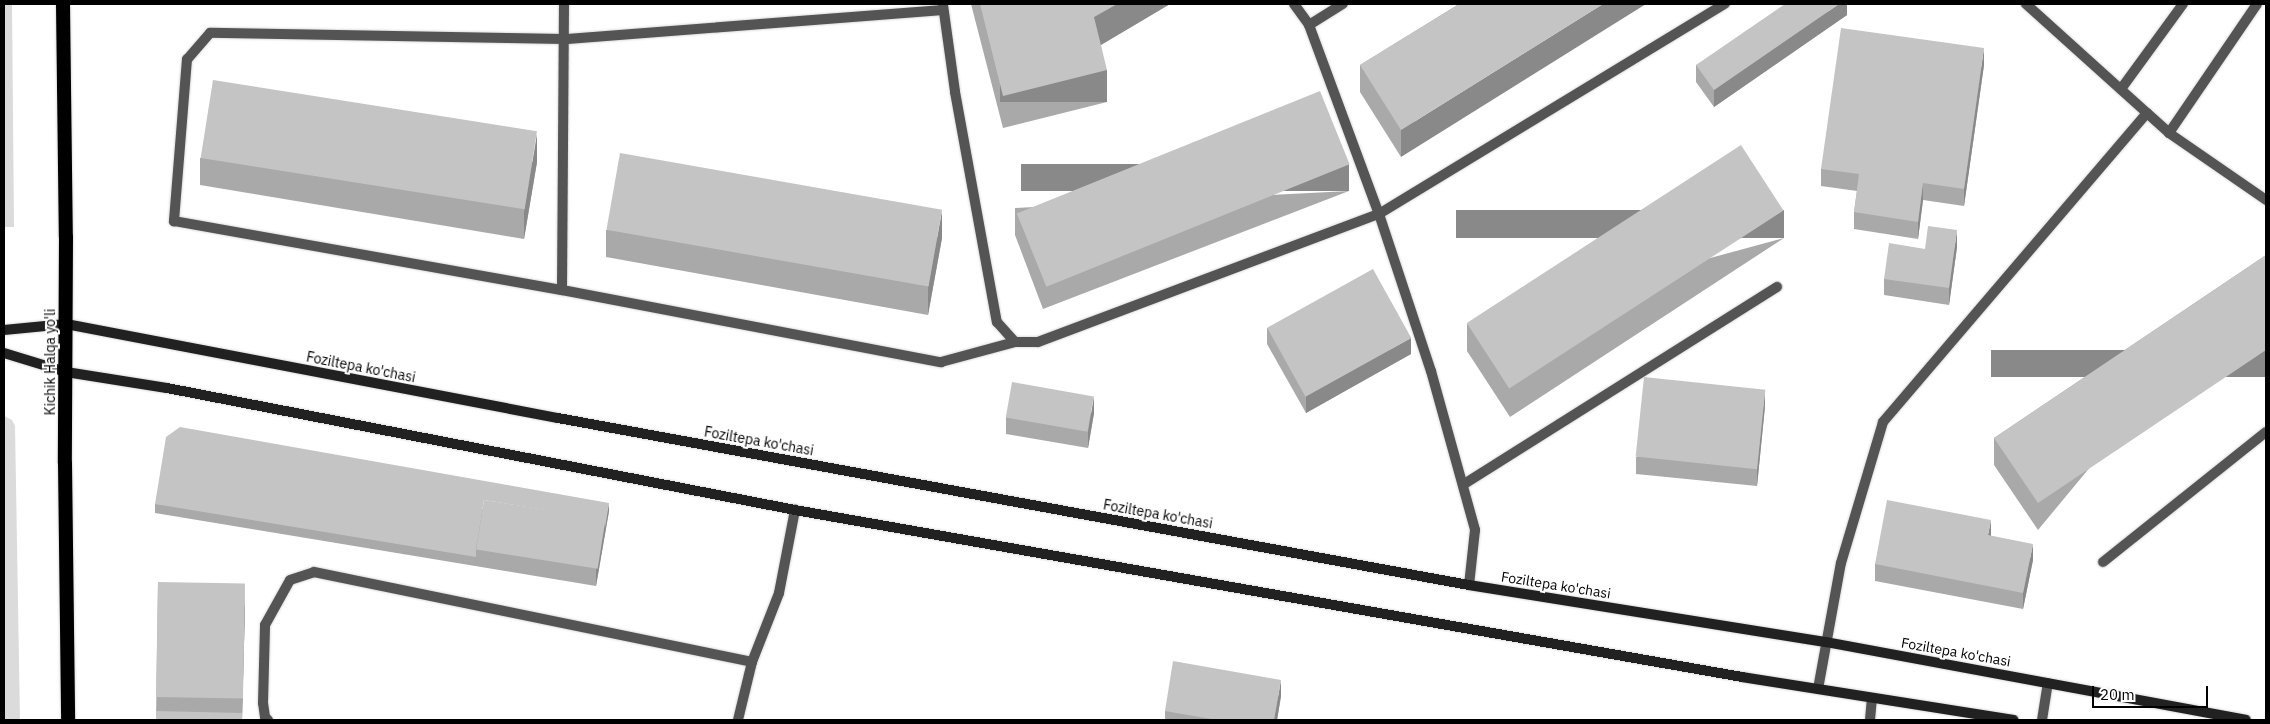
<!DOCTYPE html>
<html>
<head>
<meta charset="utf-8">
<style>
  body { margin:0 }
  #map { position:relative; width:2270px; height:724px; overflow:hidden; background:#fff; font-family:"IBM Plex Sans",sans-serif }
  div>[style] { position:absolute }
  .green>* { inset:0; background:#dbdbdb }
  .roads { filter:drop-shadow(0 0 1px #dbdbdb) drop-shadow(0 0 1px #dbdbdb) }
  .service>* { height:10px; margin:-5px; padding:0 5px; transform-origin:5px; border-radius:5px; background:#545454 }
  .minor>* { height:10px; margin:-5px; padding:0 5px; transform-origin:5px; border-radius:5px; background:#545454 }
  .secondary>* { height:10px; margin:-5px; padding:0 5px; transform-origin:5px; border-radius:5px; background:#212121 }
  .trunk>* { height:14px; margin:-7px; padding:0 7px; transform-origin:7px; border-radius:7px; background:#000 }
  .wall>* { inset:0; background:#a9a9a9 }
  .shaded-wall>* { inset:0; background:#898989; transform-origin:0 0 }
  .building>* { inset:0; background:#c4c4c4; transform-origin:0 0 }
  span { translate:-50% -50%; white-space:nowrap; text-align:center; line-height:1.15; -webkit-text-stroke:4px #fff; paint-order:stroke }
  .street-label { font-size:14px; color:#000 }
  .frame { position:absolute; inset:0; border:5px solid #000; pointer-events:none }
  .scale { position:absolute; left:2092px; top:686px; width:116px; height:22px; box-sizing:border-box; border:2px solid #000; border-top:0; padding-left:6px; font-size:15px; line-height:18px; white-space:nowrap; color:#000; -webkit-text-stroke:4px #fff; paint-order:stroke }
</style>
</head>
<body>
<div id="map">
  <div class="green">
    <i style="clip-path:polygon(4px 4px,12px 4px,14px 227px,4px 227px)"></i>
    <i style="clip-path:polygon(4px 416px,12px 420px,15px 426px,20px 720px,4px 720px)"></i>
  </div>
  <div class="roads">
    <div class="service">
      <i style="left:1294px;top:4px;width:26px;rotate:54deg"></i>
      <i style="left:1309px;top:25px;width:202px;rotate:69.7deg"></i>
      <i style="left:1379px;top:214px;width:165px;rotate:71.7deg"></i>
      <i style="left:1431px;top:371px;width:165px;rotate:74.5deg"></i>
      <i style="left:1475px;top:530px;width:55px;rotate:96.2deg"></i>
      <i style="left:943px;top:5px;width:88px;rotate:82.1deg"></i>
      <i style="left:955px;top:92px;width:234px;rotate:79.7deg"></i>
      <i style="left:997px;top:322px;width:27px;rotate:48deg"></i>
      <i style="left:1015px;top:342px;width:23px"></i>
      <i style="left:1038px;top:342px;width:364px;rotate:-20.6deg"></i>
      <i style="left:1379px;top:214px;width:405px;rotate:-31.3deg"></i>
      <i style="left:943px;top:10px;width:380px;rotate:175.6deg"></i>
      <i style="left:564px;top:39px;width:354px;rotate:-179deg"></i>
      <i style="left:210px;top:33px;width:35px;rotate:131deg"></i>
      <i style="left:187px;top:59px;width:163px;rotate:94.6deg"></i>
      <i style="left:174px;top:221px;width:394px;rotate:10.1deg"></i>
      <i style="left:562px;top:290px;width:386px;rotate:10.8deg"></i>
      <i style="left:941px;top:362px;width:77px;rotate:-15.1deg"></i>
      <i style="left:1309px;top:25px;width:40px;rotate:-32deg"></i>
      <i style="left:2121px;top:89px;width:105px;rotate:-53.9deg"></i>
      <i style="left:2147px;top:113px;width:30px;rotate:42deg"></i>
      <i style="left:2169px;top:133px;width:118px;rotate:34.6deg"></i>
      <i style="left:2169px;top:133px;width:156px;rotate:-55.7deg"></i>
      <i style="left:562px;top:290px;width:286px;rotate:-89.6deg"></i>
      <i style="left:1464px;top:484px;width:370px;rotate:-32.2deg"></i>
      <i style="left:2103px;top:562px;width:208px;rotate:-38.6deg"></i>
      <i style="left:752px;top:662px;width:74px;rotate:-68.6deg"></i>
      <i style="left:779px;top:593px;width:85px;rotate:-79.1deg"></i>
      <i style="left:1818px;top:689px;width:128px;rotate:-79.7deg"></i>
      <i style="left:1841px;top:563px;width:147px;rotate:-73.4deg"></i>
      <i style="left:1883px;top:422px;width:406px;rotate:-49.5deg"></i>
      <i style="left:2147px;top:113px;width:163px;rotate:-138deg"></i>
      <i style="left:268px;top:720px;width:4px;rotate:-135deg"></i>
      <i style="left:265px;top:717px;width:14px;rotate:-98deg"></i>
      <i style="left:263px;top:703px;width:78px;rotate:-88.5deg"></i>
      <i style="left:265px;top:625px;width:51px;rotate:-60.9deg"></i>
      <i style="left:290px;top:580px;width:25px;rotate:-18deg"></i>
      <i style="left:314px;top:572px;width:447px;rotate:11.6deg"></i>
      <i style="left:752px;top:662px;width:60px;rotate:103.6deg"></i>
      <i style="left:1870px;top:720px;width:22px;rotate:-85deg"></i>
    </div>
    <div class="minor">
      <i style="left:2042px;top:720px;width:37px;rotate:-81deg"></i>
    </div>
    <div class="secondary">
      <i style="left:4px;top:330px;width:62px;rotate:-5.5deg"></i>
      <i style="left:66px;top:324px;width:501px;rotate:10.82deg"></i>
      <i style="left:558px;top:418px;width:926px;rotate:10.39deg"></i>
      <i style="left:1469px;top:585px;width:362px;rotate:9.1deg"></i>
      <i style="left:1826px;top:642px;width:427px;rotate:10.5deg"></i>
      <i style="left:4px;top:353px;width:65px;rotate:17deg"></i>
      <i style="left:66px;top:372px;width:102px;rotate:9deg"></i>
      <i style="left:167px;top:388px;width:640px;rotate:10.99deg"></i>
      <i style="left:795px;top:510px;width:962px;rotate:10deg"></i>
      <i style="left:1742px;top:677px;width:275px;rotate:9deg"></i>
    </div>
    <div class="trunk">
      <i style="left:63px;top:4px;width:233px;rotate:89.3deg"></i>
      <i style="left:66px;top:237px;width:226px;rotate:90.3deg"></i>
      <i style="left:65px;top:463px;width:257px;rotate:89.3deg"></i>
    </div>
  </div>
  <div class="wall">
    <i style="clip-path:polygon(971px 4px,1170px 4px,1101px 45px,1107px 102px,1003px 128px)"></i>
    <i style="clip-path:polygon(1459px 4px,1401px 157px,1360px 92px,1360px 65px)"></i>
    <i style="clip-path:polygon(1847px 4px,1847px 15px,1714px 107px,1696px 82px,1696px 65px)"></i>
    <i style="clip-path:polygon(1984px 65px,1964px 206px,1923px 200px,1918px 239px,1854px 229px,1854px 212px,1857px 191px,1821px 186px,1821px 169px)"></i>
    <i style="clip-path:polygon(200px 158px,537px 162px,524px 239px,200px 185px)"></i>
    <i style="clip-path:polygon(1349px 191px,1043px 309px,1015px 235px,1015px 208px)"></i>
    <i style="clip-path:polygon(606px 230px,942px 238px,928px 315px,606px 257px)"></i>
    <i style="clip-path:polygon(1784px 238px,1510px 417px,1467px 351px,1467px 324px)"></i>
    <i style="clip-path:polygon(1957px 247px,1949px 305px,1884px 295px,1884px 279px,1925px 249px)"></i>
    <i style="clip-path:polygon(2266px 255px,2038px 530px,1994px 465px,1994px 438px)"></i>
    <i style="clip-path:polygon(1267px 328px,1411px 354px,1306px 413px,1267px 344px)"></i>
    <i style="clip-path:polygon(1765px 406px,1757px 486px,1636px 474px,1636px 457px)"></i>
    <i style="clip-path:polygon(1094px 413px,1088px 448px,1006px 434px,1006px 417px)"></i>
    <i style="clip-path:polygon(155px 504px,609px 511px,596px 586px,155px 513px)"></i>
    <i style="clip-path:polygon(1991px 536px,2033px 560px,2023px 609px,1875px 581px,1875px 564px)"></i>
    <i style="clip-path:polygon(158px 582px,245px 606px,242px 720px,156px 720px)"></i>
    <i style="clip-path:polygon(1281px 696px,1277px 720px,1165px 720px,1165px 711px)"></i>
  </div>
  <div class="shaded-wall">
    <i style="clip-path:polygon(1117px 4px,1170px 4px,1094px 49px,1094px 17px)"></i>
    <i style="clip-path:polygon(1603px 4px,1646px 4px,1401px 157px,1401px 130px)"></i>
    <i style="clip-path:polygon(1839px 4px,1847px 4px,1847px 15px,1714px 107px,1714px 90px)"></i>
    <i style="clip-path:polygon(1984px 48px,1984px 65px,1964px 206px,1964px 189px)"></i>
    <i style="left:1107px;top:70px;width:32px;height:107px;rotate:90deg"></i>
    <i style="clip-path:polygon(537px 134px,537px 162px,524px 239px,524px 212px)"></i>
    <i style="left:1349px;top:164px;width:27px;height:328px;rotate:90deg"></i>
    <i style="clip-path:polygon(1923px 183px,1923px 200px,1918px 239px,1918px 222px)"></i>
    <i style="left:1784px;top:210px;width:28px;height:328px;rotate:90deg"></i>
    <i style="clip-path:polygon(942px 211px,942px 238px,928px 315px,928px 288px)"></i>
    <i style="clip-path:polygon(1957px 230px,1957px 247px,1949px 305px,1949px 288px)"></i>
    <i style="clip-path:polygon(1411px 338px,1411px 354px,1306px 413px,1306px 396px)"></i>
    <i style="left:2266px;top:350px;width:27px;height:275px;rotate:90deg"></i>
    <i style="clip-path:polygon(1765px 389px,1765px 406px,1757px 486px,1757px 470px)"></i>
    <i style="clip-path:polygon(1094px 396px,1094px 413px,1088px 448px,1088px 432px)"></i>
    <i style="clip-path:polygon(609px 503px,609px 511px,596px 586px,596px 570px)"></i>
    <i style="clip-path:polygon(1991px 520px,1991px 537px,1988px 535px)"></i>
    <i style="clip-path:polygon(2033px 544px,2033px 560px,2023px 609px,2023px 593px)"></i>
    <i style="clip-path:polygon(245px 584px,245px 606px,242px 720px,242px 699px)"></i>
    <i style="clip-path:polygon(1281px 680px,1281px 696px,1277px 720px,1274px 720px)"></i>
  </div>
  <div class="building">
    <i style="clip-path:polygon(980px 4px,1117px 4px,1094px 17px,1107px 70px,1003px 96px)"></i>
    <i style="clip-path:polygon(1459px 4px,1603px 4px,1401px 130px,1360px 65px)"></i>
    <i style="clip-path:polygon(1785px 4px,1839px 4px,1714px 90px,1696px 65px)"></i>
    <i style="clip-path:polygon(1841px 28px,1984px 48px,1964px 189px,1923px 183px,1918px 222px,1854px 212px,1859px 174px,1821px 169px)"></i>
    <i style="left:213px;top:80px;width:328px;height:79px;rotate:9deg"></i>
    <i style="left:1320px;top:91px;width:79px;height:327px;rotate:68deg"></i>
    <i style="left:1741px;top:145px;width:78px;height:327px;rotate:57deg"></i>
    <i style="left:620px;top:153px;width:327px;height:78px;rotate:10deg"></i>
    <i style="clip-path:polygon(1928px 226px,1957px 230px,1949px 288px,1884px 279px,1889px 243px,1925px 249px)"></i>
    <i style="clip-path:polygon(2266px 255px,2266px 350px,2038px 503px,1994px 438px)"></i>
    <i style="left:1373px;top:269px;width:79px;height:121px;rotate:61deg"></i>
    <i style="left:1644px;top:377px;width:122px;height:80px;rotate:6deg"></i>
    <i style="left:1012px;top:382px;width:83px;height:36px;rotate:10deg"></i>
    <i style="clip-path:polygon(180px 427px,609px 503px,605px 528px,605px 520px,484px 500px,476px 549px,476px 557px,155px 504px,166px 437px)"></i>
    <i style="left:484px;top:500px;width:123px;height:50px;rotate:9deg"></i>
    <i style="clip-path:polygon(1887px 500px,1991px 520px,1988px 535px,2033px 544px,2023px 593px,1875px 564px)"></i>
    <i style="left:158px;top:582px;width:87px;height:115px;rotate:1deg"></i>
    <i style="clip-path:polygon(1173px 661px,1281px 680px,1274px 720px,1217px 720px,1165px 711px)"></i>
    <i style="clip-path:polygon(156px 711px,242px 713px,242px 720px,156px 720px)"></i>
  </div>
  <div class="street-label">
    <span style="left:50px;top:362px;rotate:-90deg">Kichik Halqa yo'li</span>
    <span style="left:361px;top:367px;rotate:11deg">Foziltepa ko'chasi</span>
    <span style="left:759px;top:441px;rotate:10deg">Foziltepa ko'chasi</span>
    <span style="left:1158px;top:514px;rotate:10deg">Foziltepa ko'chasi</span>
    <span style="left:1556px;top:585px;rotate:9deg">Foziltepa ko'chasi</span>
    <span style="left:1956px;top:652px;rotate:10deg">Foziltepa ko'chasi</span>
  </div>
  <div class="frame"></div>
  <div class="scale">20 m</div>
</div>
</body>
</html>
